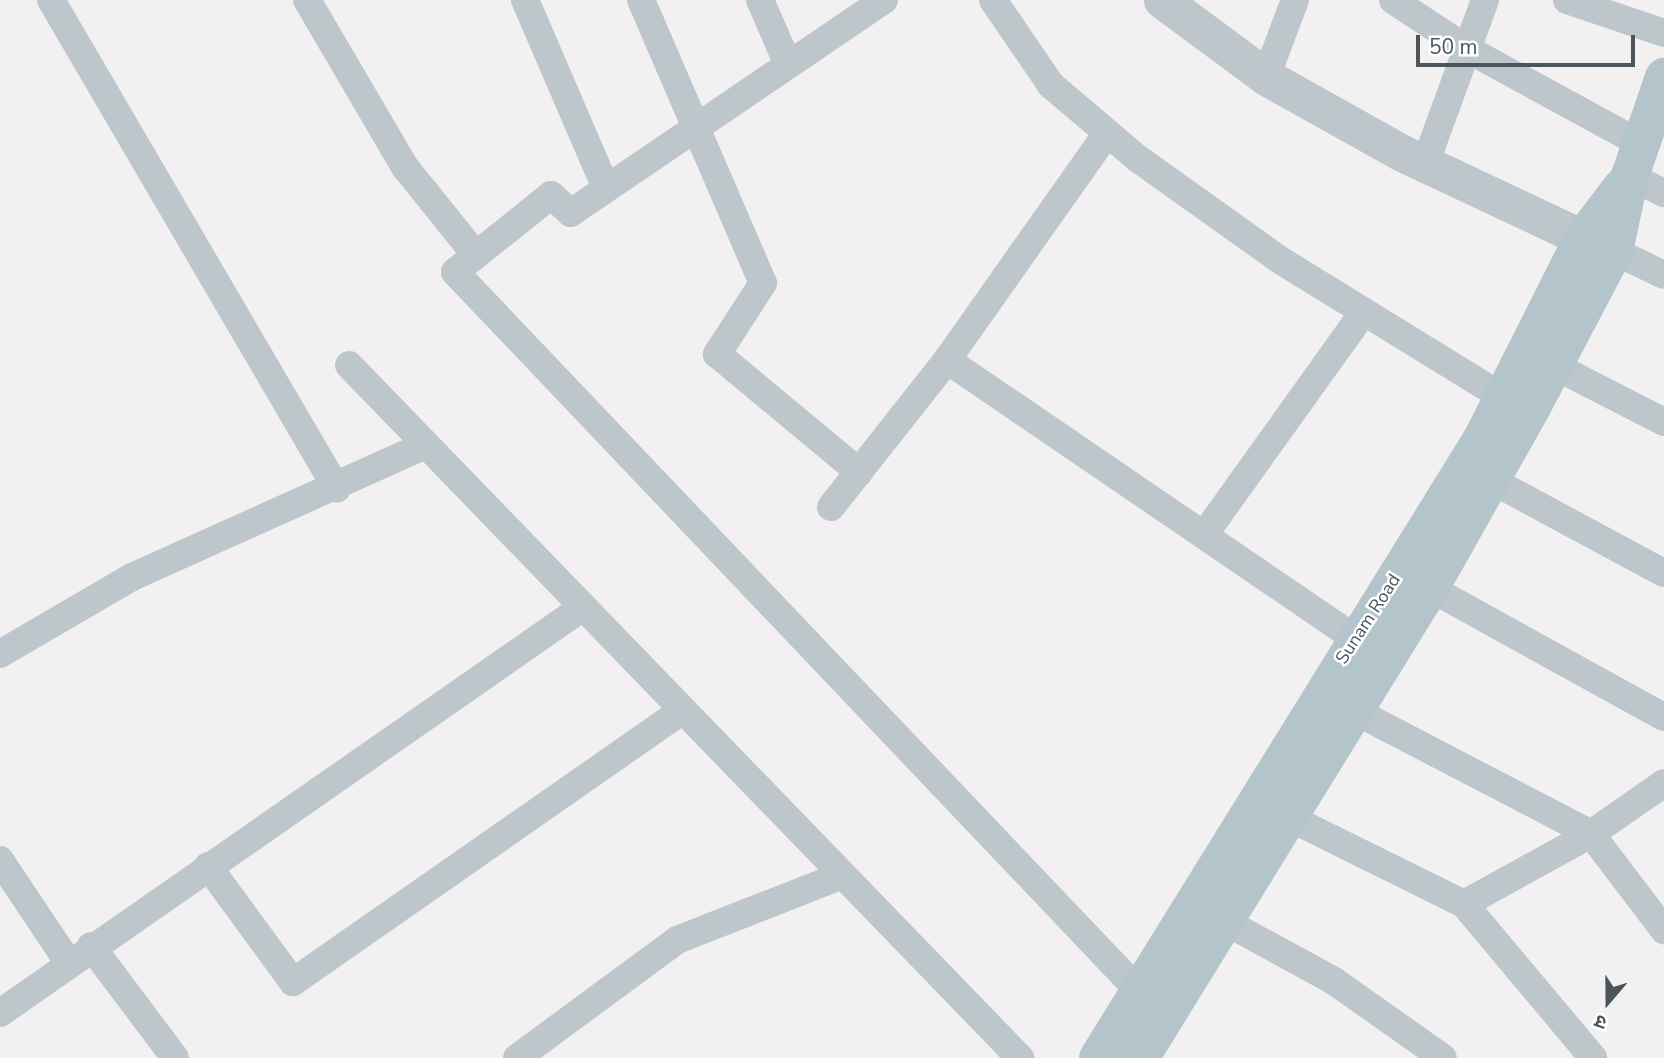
<!DOCTYPE html>
<html>
<head>
<meta charset="utf-8">
<style>
  body { margin:0 }
  #map { position:relative; width:1664px; height:1058px; overflow:hidden; background:#f2f0f0; font-family:"Nunito Sans","Noto Sans Devanagari",sans-serif }
  div>[style] { position:absolute }
  .minor>* { height:28px; margin:-14px; padding:0 14px; transform-origin:14px; border-radius:14px; background:#bdc6cb }
  .tertiary>* { height:37px; margin:-18.5px; padding:0 18.5px; transform-origin:18.5px; border-radius:18.5px; background:#bdc6cb }
  .primary>* { height:38px; margin:-19px; padding:0 19px; transform-origin:19px; border-radius:19px; background:#b3c4cb }
  span { translate:-50% -50%; white-space:nowrap; text-align:center; line-height:1.15; -webkit-text-stroke:5px #fff; paint-order:stroke }
  .street-label { font-size:18px; color:#4a565b }
  .north { position:absolute; left:1573px; top:967px; width:70px; height:70px; -webkit-text-stroke:5px #fff; paint-order:stroke; rotate:200deg; font-size:19px; font-weight:700; line-height:28px; text-align:center; color:#4a565b }
  .north::after { content:''; display:block; margin:auto; width:24px; height:32px; background:#4a565b; clip-path:polygon(50% 0,100% 100%,50% 72%,0 100%) }
  .scale { position:absolute; left:1416px; top:35px; width:219px; height:32px; box-sizing:border-box; border:4px solid #4a565b; border-top:0; padding-left:9px; font-size:21px; line-height:24px; white-space:nowrap; color:#4a565b; -webkit-text-stroke:5px #fff; paint-order:stroke }
</style>
</head>
<body>
<div id="map">
  <div class="minor">
    <i style="left:51px;top:0;width:566px;rotate:59.68deg"></i>
    <i style="left:307px;top:0;width:194px;rotate:59.6deg"></i>
    <i style="left:405px;top:167px;width:112px;rotate:51.2deg"></i>
    <i style="left:525px;top:0;width:205px;rotate:66.7deg"></i>
    <i style="left:641px;top:0;width:308px;rotate:66.7deg"></i>
    <i style="left:763px;top:283px;width:85px;rotate:122.9deg"></i>
    <i style="left:717px;top:354px;width:185px;rotate:39.7deg"></i>
    <i style="left:760px;top:0;width:68px;rotate:66.5deg"></i>
    <i style="left:884px;top:0;width:379px;rotate:145.8deg"></i>
    <i style="left:571px;top:213px;width:27px;rotate:-138deg"></i>
    <i style="left:551px;top:195px;width:123px;rotate:141.3deg"></i>
    <i style="left:455px;top:272px;width:992px;rotate:46.43deg"></i>
    <i style="left:993px;top:0;width:103px;rotate:55.7deg"></i>
    <i style="left:1051px;top:85px;width:113px;rotate:40.3deg"></i>
    <i style="left:1137px;top:158px;width:176px;rotate:35.5deg"></i>
    <i style="left:1280px;top:260px;width:263px;rotate:31.6deg"></i>
    <i style="left:1393px;top:0;width:89px;rotate:33.5deg"></i>
    <i style="left:1467px;top:49px;width:198px;rotate:28.6deg"></i>
    <i style="left:1567px;top:0;width:102px;rotate:18.8deg"></i>
    <i style="left:1266px;top:77px;width:82px;rotate:-69.4deg"></i>
    <i style="left:1425px;top:164px;width:175px;rotate:-69.9deg"></i>
    <i style="left:1630px;top:176px;width:38px;rotate:27deg"></i>
    <i style="left:1614px;top:251px;width:55px;rotate:25.6deg"></i>
    <i style="left:947px;top:360px;width:494px;rotate:34.3deg"></i>
    <i style="left:349px;top:365px;width:965px;rotate:45.92deg"></i>
    <i style="left:1553px;top:365px;width:125px;rotate:27.2deg"></i>
    <i style="left:1491px;top:480px;width:196px;rotate:28.3deg"></i>
    <i style="left:831px;top:507px;width:187px;rotate:-51.7deg"></i>
    <i style="left:947px;top:360px;width:278px;rotate:-54.8deg"></i>
    <i style="left:1204px;top:535px;width:273px;rotate:-54.4deg"></i>
    <i style="left:1430px;top:588px;width:267px;rotate:28.9deg"></i>
    <i style="left:0;top:654px;width:153px;rotate:-30.3deg"></i>
    <i style="left:132px;top:577px;width:322px;rotate:-24.2deg"></i>
    <i style="left:1353px;top:710px;width:268px;rotate:27.5deg"></i>
    <i style="left:1591px;top:834px;width:121px;rotate:52.8deg"></i>
    <i style="left:1288px;top:817px;width:196px;rotate:26.3deg"></i>
    <i style="left:1464px;top:904px;width:201px;rotate:50deg"></i>
    <i style="left:0;top:860px;width:123px;rotate:56.3deg"></i>
    <i style="left:208px;top:866px;width:144px;rotate:53.8deg"></i>
    <i style="left:293px;top:982px;width:475px;rotate:-34.9deg"></i>
    <i style="left:1464px;top:904px;width:145px;rotate:-28.9deg"></i>
    <i style="left:1591px;top:834px;width:89px;rotate:-34.9deg"></i>
    <i style="left:1226px;top:922px;width:123px;rotate:28.6deg"></i>
    <i style="left:1334px;top:981px;width:133px;rotate:35.2deg"></i>
    <i style="left:91px;top:946px;width:140px;rotate:53.1deg"></i>
    <i style="left:0;top:1013px;width:710px;rotate:-34.85deg"></i>
    <i style="left:517px;top:1058px;width:199px;rotate:-36.4deg"></i>
    <i style="left:677px;top:940px;width:178px;rotate:-21.4deg"></i>
  </div>
  <div class="tertiary">
    <i style="left:1162px;top:0;width:129px;rotate:36.5deg"></i>
    <i style="left:1266px;top:77px;width:156px;rotate:29.2deg"></i>
    <i style="left:1402px;top:153px;width:200px;rotate:25.2deg"></i>
  </div>
  <div class="primary">
    <i style="left:1098px;top:1058px;width:728px;rotate:-58.19deg"></i>
    <i style="left:1482px;top:439px;width:225px;rotate:-63.3deg"></i>
    <i style="left:1583px;top:238px;width:64px;rotate:-52.6deg"></i>
    <i style="left:1140px;top:1058px;width:552px;rotate:-58.32deg"></i>
    <i style="left:1430px;top:588px;width:208px;rotate:-60.6deg"></i>
    <i style="left:1532px;top:407px;width:176px;rotate:-62.3deg"></i>
    <i style="left:1614px;top:251px;width:77px;rotate:-78deg"></i>
    <i style="left:1630px;top:176px;width:105px;rotate:-71deg"></i>
  </div>
  <div class="street-label">
    <span style="left:1368px;top:619px;rotate:-57deg">Sunam Road</span>
  </div>
  <div class="north">उ</div>
  <div class="scale">50 m</div>
</div>
</body>
</html>
